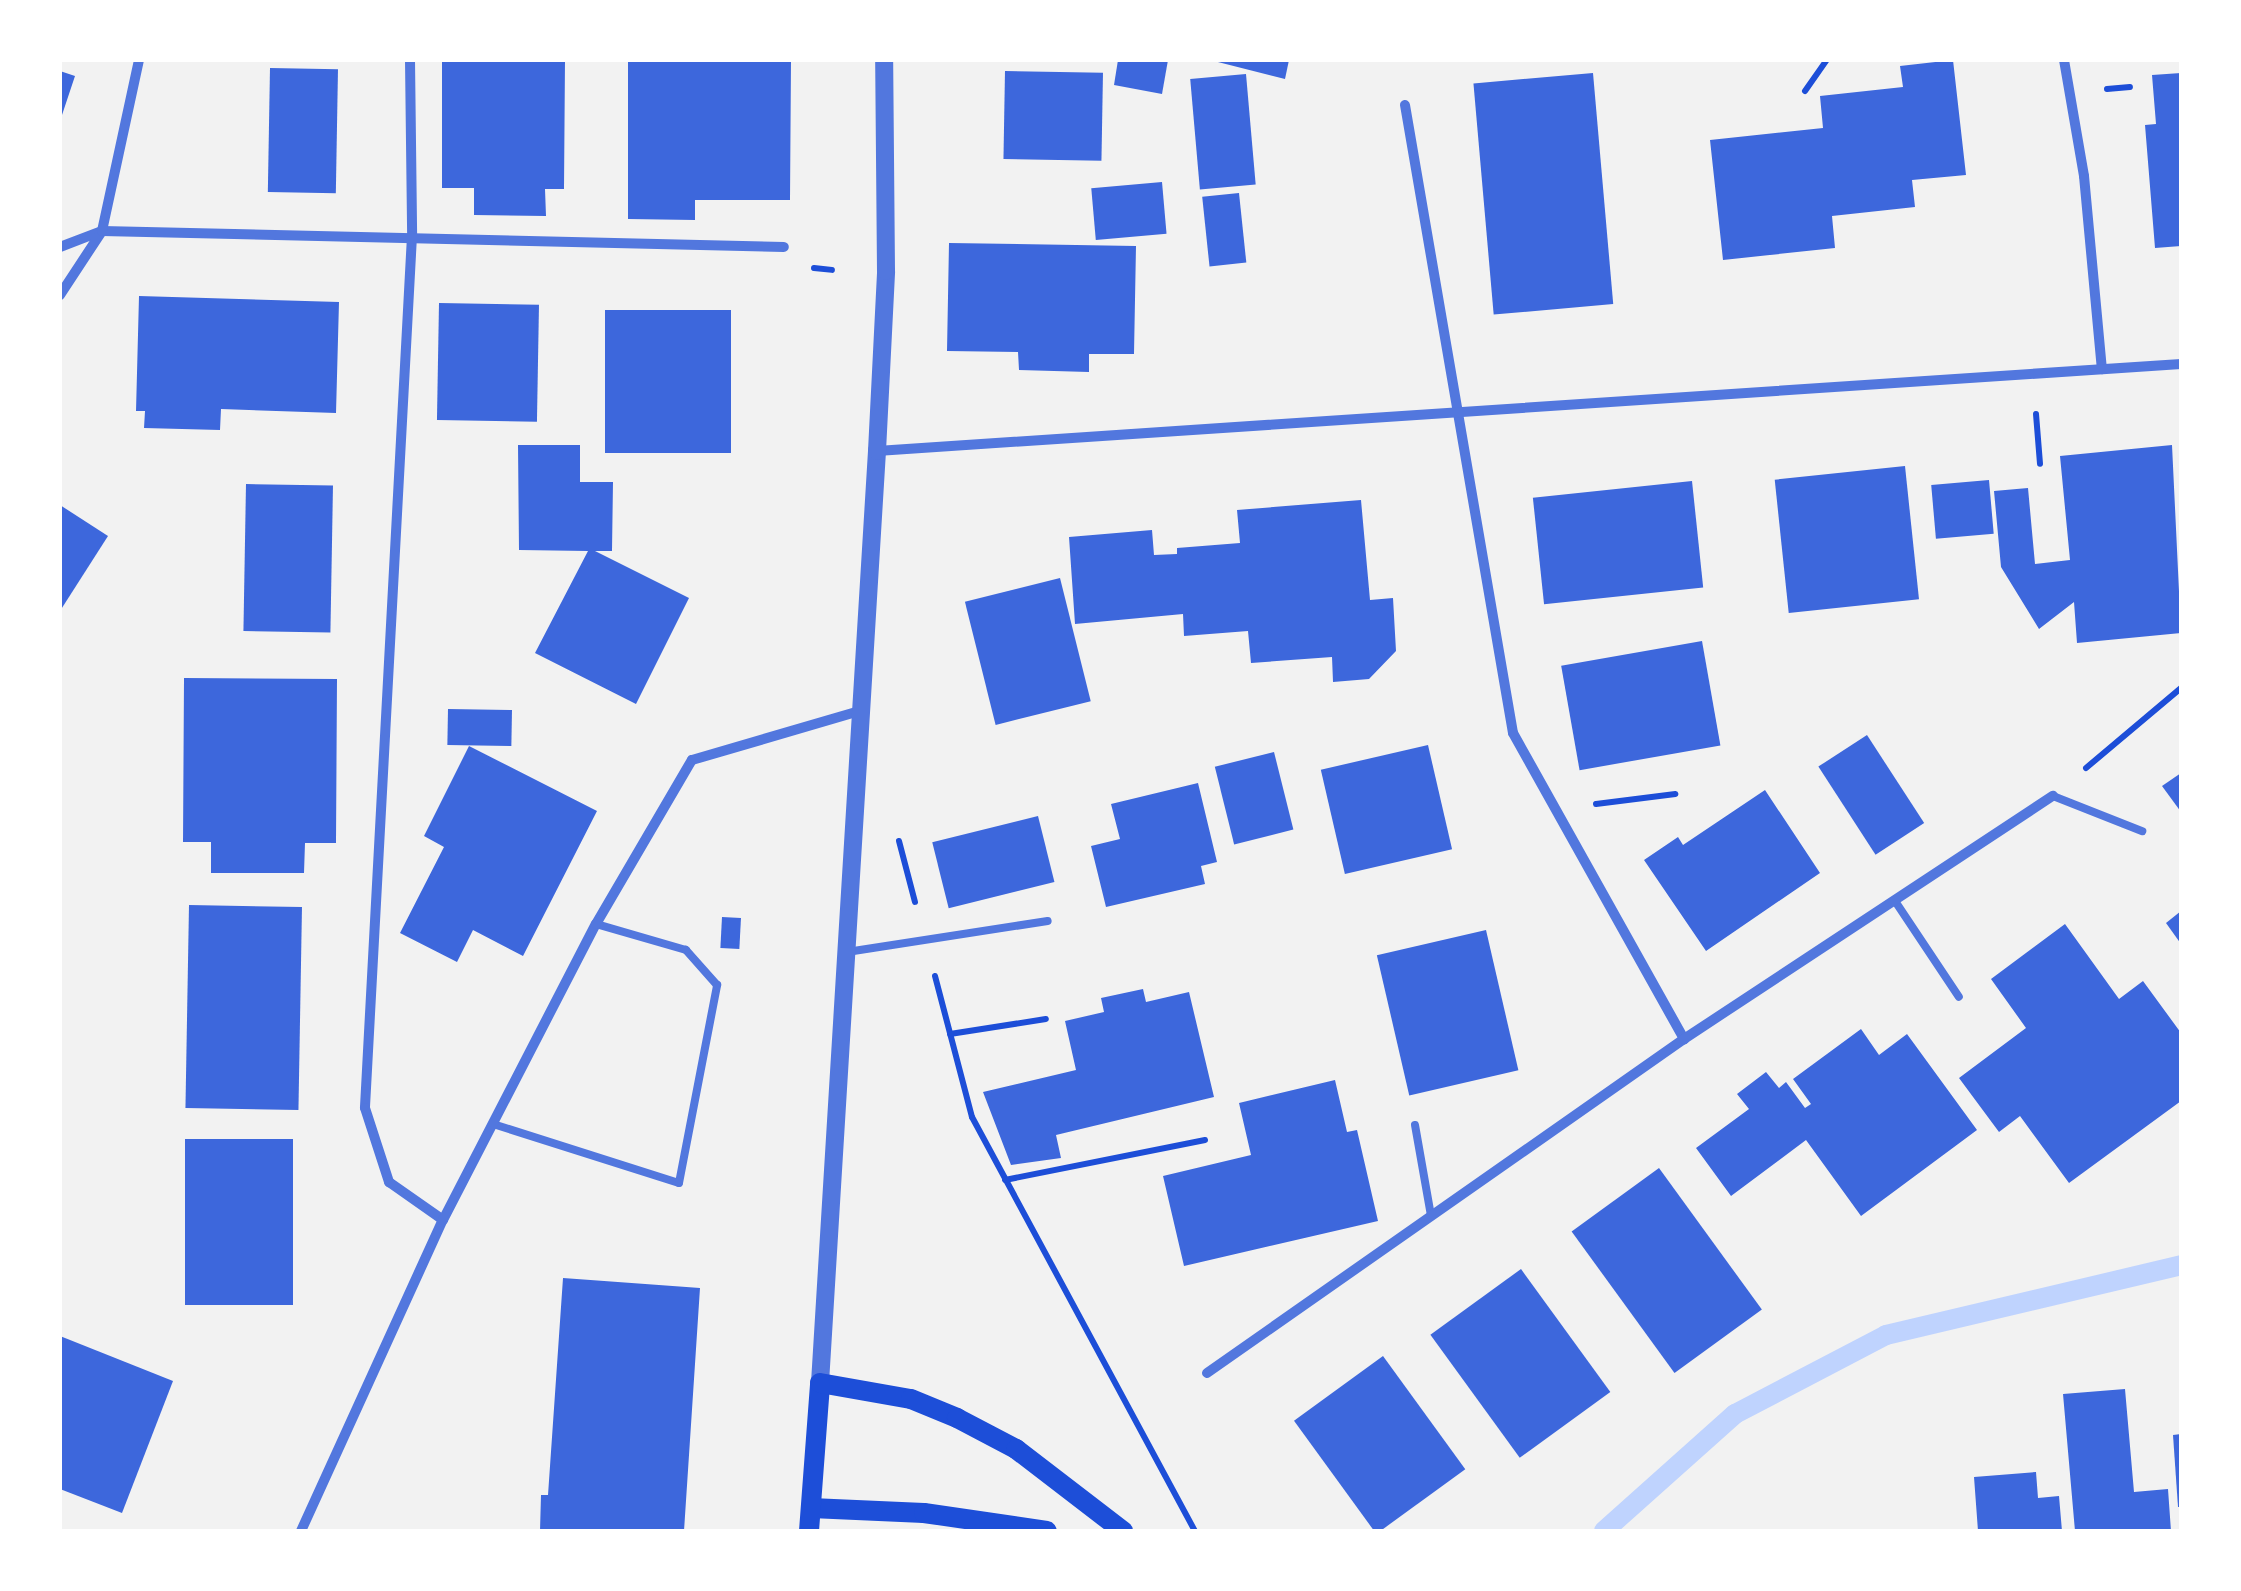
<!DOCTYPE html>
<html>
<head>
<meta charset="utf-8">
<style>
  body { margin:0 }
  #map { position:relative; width:2241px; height:1591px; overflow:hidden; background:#f2f2f2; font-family:Barlow,sans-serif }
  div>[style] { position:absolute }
  .stream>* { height:20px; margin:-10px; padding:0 10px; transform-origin:10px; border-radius:10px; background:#bfd3fe }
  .building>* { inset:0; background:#3d67dc; transform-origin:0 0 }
  .path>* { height:6px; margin:-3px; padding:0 3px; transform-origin:3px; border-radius:3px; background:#1d4ed8 }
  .service>* { height:8px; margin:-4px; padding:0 4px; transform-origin:4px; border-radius:4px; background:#5277de }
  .minor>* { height:10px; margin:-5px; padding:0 5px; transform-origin:5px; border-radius:5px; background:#5277de }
  .tertiary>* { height:18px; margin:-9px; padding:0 9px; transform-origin:9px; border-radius:9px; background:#5277de }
  .secondary>* { height:20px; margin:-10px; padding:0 10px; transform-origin:10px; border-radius:10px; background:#1d4ed8 }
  span { translate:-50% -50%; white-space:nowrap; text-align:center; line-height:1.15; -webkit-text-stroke:8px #fff; paint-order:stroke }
  .frame { position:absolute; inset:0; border:62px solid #fff; pointer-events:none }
</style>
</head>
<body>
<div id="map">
  <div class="stream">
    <i style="left:1604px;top:1531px;width:176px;rotate:-41.8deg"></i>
    <i style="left:1735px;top:1414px;width:170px;rotate:-27.6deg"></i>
    <i style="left:1886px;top:1335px;width:303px;rotate:-13.3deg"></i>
  </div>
  <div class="building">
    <i style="clip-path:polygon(442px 60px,565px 60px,564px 189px,545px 189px,546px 216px,474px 215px,474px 188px,442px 188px)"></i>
    <i style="clip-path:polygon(628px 60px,791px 60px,790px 200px,695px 200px,695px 220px,628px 219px)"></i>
    <i style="clip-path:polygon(1118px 60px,1168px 60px,1162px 94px,1114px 85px)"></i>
    <i style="clip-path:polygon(1210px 60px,1289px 60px,1285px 79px)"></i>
    <i style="clip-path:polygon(1953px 60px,1966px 175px,1912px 180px,1915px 207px,1832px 216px,1835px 248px,1723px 260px,1710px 140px,1823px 128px,1820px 96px,1903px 87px,1900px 66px)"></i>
    <i style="left:270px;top:68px;width:68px;height:124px;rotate:1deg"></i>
    <i style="clip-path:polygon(60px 71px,75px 76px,61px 118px,60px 118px)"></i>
    <i style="left:1005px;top:71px;width:98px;height:88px;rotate:1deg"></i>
    <i style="left:1593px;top:73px;width:232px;height:120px;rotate:85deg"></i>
    <i style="clip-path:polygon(2181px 73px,2181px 246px,2155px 248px,2145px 125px,2156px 124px,2152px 75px)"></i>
    <i style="left:1246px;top:74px;width:111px;height:56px;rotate:85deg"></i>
    <i style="left:1162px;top:182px;width:52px;height:71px;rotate:85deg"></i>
    <i style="left:1239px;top:193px;width:70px;height:37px;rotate:84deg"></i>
    <i style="clip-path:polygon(949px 243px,1136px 246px,1134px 354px,1089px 354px,1089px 372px,1019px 370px,1018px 352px,947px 351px)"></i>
    <i style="clip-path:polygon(139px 296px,339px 302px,336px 413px,221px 409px,220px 430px,144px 428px,145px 411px,136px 411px)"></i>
    <i style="left:439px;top:303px;width:100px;height:117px;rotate:1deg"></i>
    <i style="left:605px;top:310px;width:126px;height:143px"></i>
    <i style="clip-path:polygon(518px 445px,580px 445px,580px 482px,613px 482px,612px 551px,595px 551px,689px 598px,636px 704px,535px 653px,588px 551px,519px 550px)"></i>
    <i style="clip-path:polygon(2172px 445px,2181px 633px,2077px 643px,2074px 602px,2039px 629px,2001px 567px,1994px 491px,2028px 488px,2035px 564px,2070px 560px,2060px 456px)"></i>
    <i style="left:1905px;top:466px;width:134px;height:131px;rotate:84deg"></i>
    <i style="left:1989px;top:480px;width:54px;height:58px;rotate:85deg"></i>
    <i style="left:1692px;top:481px;width:107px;height:160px;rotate:84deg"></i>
    <i style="left:246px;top:484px;width:87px;height:147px;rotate:1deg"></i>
    <i style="clip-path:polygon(1361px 500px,1370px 600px,1393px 598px,1396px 651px,1369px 679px,1333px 682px,1332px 657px,1251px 663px,1248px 631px,1184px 636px,1183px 614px,1075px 624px,1069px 537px,1152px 530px,1154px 555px,1177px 554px,1177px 548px,1240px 543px,1237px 510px)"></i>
    <i style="clip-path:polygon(60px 505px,108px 536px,60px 611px)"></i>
    <i style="left:1060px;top:578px;width:127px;height:98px;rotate:76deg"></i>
    <i style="left:1702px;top:641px;width:106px;height:143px;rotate:80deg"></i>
    <i style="clip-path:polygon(184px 678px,337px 679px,336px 843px,305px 843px,304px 873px,211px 873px,211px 842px,183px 842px)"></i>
    <i style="left:448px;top:709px;width:64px;height:36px;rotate:1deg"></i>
    <i style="left:1867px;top:735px;width:105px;height:58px;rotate:57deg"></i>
    <i style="left:1428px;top:745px;width:107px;height:110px;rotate:77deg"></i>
    <i style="clip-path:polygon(469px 746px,597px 811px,523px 956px,473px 930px,457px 962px,400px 933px,444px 847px,424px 836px)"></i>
    <i style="left:1274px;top:752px;width:80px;height:61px;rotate:76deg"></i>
    <i style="clip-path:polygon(2181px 773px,2181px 812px,2162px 786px)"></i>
    <i style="clip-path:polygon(1198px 783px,1217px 862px,1201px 866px,1205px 884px,1106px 907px,1091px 846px,1120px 839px,1111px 804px)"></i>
    <i style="clip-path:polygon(1765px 790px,1820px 873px,1706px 951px,1644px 860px,1678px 837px,1683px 845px)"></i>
    <i style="left:1038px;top:816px;width:68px;height:109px;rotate:76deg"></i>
    <i style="left:189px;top:905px;width:113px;height:203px;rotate:1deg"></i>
    <i style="clip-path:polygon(2181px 911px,2181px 944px,2166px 923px)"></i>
    <i style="left:722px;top:917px;width:19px;height:31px;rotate:3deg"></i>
    <i style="clip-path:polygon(2065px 924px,2119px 999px,2143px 981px,2181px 1033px,2181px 1101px,2069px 1183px,2020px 1116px,1999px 1132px,1959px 1078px,2026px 1028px,1991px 979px)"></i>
    <i style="left:1486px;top:930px;width:144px;height:112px;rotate:77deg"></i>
    <i style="clip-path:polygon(1143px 989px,1146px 1002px,1189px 992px,1214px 1097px,1056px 1135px,1061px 1158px,1011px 1165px,983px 1092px,1076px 1070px,1065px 1021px,1104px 1012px,1101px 998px)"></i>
    <i style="clip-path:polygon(1861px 1029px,1879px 1055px,1907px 1034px,1977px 1130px,1861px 1216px,1806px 1140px,1731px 1196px,1696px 1148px,1749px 1109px,1737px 1094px,1766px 1072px,1779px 1088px,1786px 1082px,1805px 1108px,1811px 1104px,1793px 1079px)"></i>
    <i style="clip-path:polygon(1335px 1080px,1347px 1132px,1357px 1130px,1378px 1221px,1184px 1266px,1163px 1176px,1251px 1155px,1239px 1103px)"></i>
    <i style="left:185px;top:1139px;width:108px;height:166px"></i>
    <i style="left:1659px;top:1168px;width:175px;height:108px;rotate:54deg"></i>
    <i style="left:1521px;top:1269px;width:152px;height:112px;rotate:54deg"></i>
    <i style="clip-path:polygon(563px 1278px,700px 1288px,684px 1531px,540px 1531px,541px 1495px,548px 1495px)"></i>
    <i style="clip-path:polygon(60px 1336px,173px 1381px,122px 1513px,60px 1489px)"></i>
    <i style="left:1383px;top:1356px;width:140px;height:110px;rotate:54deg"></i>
    <i style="clip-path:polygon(2125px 1389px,2134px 1492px,2168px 1489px,2171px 1531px,2075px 1531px,2063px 1394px)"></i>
    <i style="clip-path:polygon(2181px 1434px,2181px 1507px,2178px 1507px,2173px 1435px)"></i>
    <i style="clip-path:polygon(2036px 1472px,2038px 1498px,2059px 1496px,2062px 1531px,1978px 1531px,1974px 1477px)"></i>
  </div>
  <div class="path">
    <i style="left:2107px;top:89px;width:23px;rotate:-5deg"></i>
    <i style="left:1805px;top:91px;width:38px;rotate:-55deg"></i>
    <i style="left:814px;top:268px;width:18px;rotate:6deg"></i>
    <i style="left:2036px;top:414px;width:50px;rotate:85.4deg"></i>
    <i style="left:2086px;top:768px;width:124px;rotate:-40.1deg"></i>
    <i style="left:1596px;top:804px;width:80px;rotate:-7.2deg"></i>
    <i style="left:899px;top:841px;width:63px;rotate:75.3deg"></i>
    <i style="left:935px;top:976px;width:146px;rotate:75.3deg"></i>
    <i style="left:972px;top:1117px;width:470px;rotate:61.7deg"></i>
    <i style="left:950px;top:1034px;width:97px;rotate:-8.9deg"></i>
    <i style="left:1005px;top:1180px;width:204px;rotate:-11.3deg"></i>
  </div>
  <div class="service">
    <i style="left:2053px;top:796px;width:96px;rotate:21.5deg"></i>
    <i style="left:1895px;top:901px;width:115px;rotate:56.3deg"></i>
    <i style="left:847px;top:952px;width:203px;rotate:-8.8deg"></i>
    <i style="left:493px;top:1124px;width:195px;rotate:17.6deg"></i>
    <i style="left:679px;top:1183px;width:202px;rotate:-79.1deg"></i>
    <i style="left:717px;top:985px;width:47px;rotate:-131.5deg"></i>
    <i style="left:686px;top:950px;width:94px;rotate:-163.9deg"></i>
    <i style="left:1415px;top:1125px;width:92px;rotate:80deg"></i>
  </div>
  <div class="minor">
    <i style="left:410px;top:60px;width:176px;rotate:89.3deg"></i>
    <i style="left:412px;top:236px;width:873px;rotate:93.09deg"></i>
    <i style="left:365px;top:1108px;width:78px;rotate:72deg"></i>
    <i style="left:389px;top:1182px;width:66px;rotate:35.1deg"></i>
    <i style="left:2064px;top:60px;width:118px;rotate:80.2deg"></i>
    <i style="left:2084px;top:176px;width:194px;rotate:84.7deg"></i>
    <i style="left:1405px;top:105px;width:637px;rotate:80.24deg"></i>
    <i style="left:1513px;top:733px;width:351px;rotate:60.8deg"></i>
    <i style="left:60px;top:247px;width:45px;rotate:-20.9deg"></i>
    <i style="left:102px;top:231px;width:682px;rotate:1.34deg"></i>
    <i style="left:60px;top:295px;width:77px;rotate:-56.7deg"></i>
    <i style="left:102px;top:231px;width:175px;rotate:-77.8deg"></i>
    <i style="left:877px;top:451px;width:1307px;rotate:-3.82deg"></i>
    <i style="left:1207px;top:1373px;width:582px;rotate:-35deg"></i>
    <i style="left:1684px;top:1039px;width:442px;rotate:-33.4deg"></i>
    <i style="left:301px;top:1531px;width:342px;rotate:-65.5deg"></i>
    <i style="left:443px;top:1220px;width:333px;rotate:-62.7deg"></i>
    <i style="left:596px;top:924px;width:190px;rotate:-59.7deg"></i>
    <i style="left:692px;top:760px;width:178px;rotate:-16.3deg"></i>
  </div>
  <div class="tertiary">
    <i style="left:820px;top:1383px;width:934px;rotate:-86.5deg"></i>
    <i style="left:877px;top:451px;width:180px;rotate:-87.1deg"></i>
    <i style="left:886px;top:271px;width:211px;rotate:-90.5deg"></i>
  </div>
  <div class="secondary">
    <i style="left:811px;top:1508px;width:113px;rotate:2.5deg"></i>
    <i style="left:924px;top:1513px;width:124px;rotate:8.3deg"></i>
    <i style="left:809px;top:1531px;width:148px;rotate:-85.7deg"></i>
    <i style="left:820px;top:1383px;width:92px;rotate:10deg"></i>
    <i style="left:911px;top:1399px;width:50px;rotate:22.4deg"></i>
    <i style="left:957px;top:1418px;width:67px;rotate:27.7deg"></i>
    <i style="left:1016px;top:1449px;width:135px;rotate:37.5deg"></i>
  </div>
  <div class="frame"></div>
</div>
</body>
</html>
